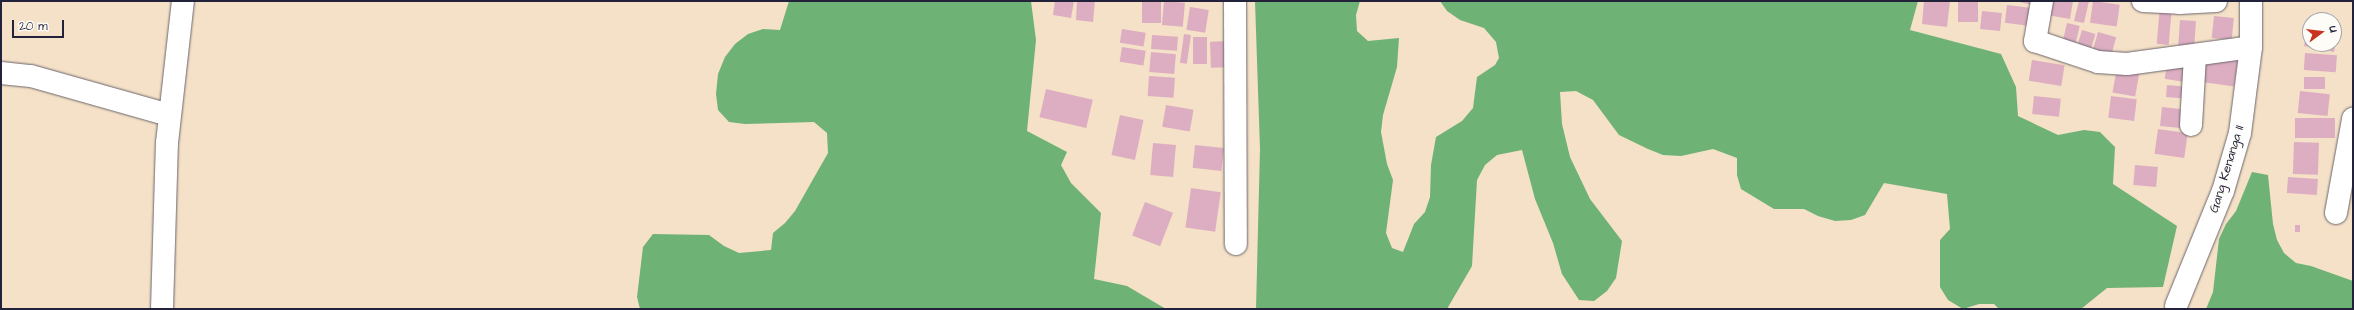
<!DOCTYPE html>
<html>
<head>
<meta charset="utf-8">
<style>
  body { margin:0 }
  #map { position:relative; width:2354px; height:310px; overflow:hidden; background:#f4e1c7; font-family:"Architects Daughter",sans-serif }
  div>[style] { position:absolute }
  .forest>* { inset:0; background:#6eb275 }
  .building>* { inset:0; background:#ddaec2; transform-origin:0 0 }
  .roads { filter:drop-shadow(0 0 1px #6c656c) drop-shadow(0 0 1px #6c656c) }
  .minor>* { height:22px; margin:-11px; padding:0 11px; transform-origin:11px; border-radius:11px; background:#fff }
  span { translate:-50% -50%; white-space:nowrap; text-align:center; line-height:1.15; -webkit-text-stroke:3px #fdfcf7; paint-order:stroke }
  .street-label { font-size:13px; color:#22223b }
  .frame { position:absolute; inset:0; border:2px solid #22223b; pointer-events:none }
  .north { position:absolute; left:2302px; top:12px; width:40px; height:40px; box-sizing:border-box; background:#fdfcf7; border:1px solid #a5a5ac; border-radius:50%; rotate:75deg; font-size:11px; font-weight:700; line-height:16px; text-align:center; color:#22223b }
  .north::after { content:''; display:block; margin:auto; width:14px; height:18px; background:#c8321e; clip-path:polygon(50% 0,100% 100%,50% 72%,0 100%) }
  .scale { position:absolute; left:12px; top:20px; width:52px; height:18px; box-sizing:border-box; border:2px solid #22223b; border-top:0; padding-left:5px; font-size:12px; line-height:14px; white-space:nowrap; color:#22223b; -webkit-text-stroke:3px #fdfcf7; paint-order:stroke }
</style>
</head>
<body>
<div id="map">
  <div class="forest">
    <i style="clip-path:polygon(789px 1px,1031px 1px,1036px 40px,1027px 131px,1067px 152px,1061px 165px,1071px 183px,1101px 213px,1094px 279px,1127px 286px,1166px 309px,640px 309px,637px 297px,643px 247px,653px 234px,709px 235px,724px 246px,739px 253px,771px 250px,773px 233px,785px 223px,795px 211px,828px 153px,827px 133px,814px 122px,745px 124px,729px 122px,718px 110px,716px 94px,718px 74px,725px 57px,735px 44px,748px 34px,763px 29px,780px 30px)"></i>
    <i style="clip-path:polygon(1255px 1px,1360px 1px,1356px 15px,1357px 31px,1368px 41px,1399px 38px,1397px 67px,1383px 115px,1381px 132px,1387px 164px,1393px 180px,1386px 233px,1392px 248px,1403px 252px,1414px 224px,1425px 212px,1430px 197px,1431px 165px,1436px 137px,1462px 121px,1473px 108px,1477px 77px,1495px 65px,1499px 58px,1496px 42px,1484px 28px,1460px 20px,1447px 11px,1440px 1px,1918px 1px,1910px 30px,2001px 54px,2016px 87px,2018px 116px,2058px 135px,2084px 130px,2100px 132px,2115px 147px,2113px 184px,2177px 226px,2163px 287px,2107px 288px,2081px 309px,1999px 309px,1994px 304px,1979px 304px,1963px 309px,1948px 300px,1940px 287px,1940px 240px,1950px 229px,1947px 194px,1884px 183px,1865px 215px,1851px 220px,1835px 221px,1818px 216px,1804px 209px,1774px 209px,1741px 189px,1737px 175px,1737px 158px,1713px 149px,1681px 156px,1663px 155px,1648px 149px,1619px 135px,1593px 100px,1576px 91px,1560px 92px,1562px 124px,1570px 157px,1590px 199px,1622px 241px,1616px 278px,1607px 291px,1594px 301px,1579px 300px,1562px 274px,1553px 243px,1535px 199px,1522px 150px,1497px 155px,1485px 165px,1477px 180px,1472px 266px,1447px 309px,1256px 309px,1260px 149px)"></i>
    <i style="clip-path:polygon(2252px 172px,2268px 175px,2273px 224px,2277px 240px,2284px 253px,2296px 263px,2311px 266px,2353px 281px,2353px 309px,2206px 309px,2213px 292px,2219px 239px,2226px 224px,2236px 211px)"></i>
  </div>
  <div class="building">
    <i style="clip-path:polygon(1055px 1px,1074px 1px,1071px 18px,1053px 15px)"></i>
    <i style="clip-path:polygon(1077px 1px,1095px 1px,1093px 22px,1076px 20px)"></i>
    <i style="left:1142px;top:1px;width:19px;height:22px"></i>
    <i style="left:1164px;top:1px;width:21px;height:24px;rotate:5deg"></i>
    <i style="clip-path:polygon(1924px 1px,1950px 1px,1947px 27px,1922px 24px)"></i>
    <i style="left:1958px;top:1px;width:20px;height:21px"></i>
    <i style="clip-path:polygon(2015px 1px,2038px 1px,2037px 6px)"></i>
    <i style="clip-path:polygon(2049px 1px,2073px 1px,2070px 19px,2047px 15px)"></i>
    <i style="clip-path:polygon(2079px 1px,2089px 1px,2084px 23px,2074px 21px)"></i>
    <i style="left:2093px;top:1px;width:27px;height:22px;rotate:8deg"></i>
    <i style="left:2007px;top:5px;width:23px;height:18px;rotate:7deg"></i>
    <i style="left:2160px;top:6px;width:12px;height:38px;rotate:5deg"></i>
    <i style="left:1190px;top:7px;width:19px;height:23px;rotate:9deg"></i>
    <i style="left:1982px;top:11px;width:20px;height:18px;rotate:6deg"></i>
    <i style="left:2214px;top:16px;width:20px;height:22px;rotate:6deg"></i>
    <i style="left:2180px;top:20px;width:16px;height:26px;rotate:4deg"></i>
    <i style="left:2067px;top:23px;width:13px;height:25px;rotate:13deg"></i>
    <i style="clip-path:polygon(2308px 25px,2310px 25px,2310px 44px,2334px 44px,2334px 30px,2338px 31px,2334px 52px,2304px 46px)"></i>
    <i style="left:1122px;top:29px;width:24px;height:14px;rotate:9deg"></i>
    <i style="left:2082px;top:30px;width:14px;height:20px;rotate:17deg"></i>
    <i style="left:2098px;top:32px;width:19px;height:21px;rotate:16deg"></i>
    <i style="left:1184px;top:34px;width:7px;height:29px;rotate:8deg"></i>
    <i style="left:1152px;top:35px;width:26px;height:14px;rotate:4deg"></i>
    <i style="left:1193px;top:37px;width:14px;height:27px"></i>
    <i style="left:1232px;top:41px;width:26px;height:22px;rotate:88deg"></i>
    <i style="left:1122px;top:47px;width:24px;height:15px;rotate:9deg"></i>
    <i style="left:1151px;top:52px;width:25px;height:20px;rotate:5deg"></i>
    <i style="left:2305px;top:53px;width:32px;height:17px;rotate:4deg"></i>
    <i style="left:2204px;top:56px;width:34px;height:26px;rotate:8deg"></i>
    <i style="left:2032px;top:60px;width:33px;height:21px;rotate:9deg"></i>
    <i style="left:2167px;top:64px;width:26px;height:15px;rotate:9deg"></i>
    <i style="left:2117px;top:67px;width:23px;height:26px;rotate:10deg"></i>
    <i style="left:1149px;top:76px;width:26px;height:20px;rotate:4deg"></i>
    <i style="left:2304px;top:77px;width:21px;height:12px"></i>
    <i style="left:2167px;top:85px;width:22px;height:12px;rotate:5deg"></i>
    <i style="left:1046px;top:89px;width:48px;height:29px;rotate:13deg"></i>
    <i style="left:2300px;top:91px;width:30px;height:22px;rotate:6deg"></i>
    <i style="left:2034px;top:96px;width:27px;height:18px;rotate:6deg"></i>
    <i style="left:2111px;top:96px;width:26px;height:22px;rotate:7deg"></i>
    <i style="left:1166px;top:105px;width:28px;height:22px;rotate:10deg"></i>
    <i style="left:2162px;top:107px;width:28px;height:19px;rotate:6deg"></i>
    <i style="left:1120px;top:115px;width:24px;height:41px;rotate:12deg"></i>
    <i style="left:2295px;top:118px;width:40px;height:20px"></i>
    <i style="left:2158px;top:129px;width:30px;height:25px;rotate:8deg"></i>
    <i style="left:2294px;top:142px;width:25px;height:32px;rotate:2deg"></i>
    <i style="left:1153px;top:143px;width:23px;height:32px;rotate:5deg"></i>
    <i style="left:1195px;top:145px;width:29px;height:23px;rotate:6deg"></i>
    <i style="left:2135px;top:165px;width:23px;height:20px;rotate:5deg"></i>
    <i style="left:2288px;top:177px;width:30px;height:16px;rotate:4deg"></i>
    <i style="left:1191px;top:188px;width:30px;height:40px;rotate:8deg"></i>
    <i style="left:1145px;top:202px;width:30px;height:36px;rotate:21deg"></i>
    <i style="left:2295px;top:225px;width:5px;height:7px"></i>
  </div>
  <div class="roads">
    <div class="minor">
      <i style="left:1235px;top:1px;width:243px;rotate:89.8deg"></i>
      <i style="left:2042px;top:1px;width:41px;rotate:99.9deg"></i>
      <i style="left:2035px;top:41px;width:66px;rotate:18.4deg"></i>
      <i style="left:2098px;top:62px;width:29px;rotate:4deg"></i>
      <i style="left:2127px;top:64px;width:125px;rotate:-7.8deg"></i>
      <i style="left:2143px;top:1px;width:36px;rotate:3deg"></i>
      <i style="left:2179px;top:3px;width:37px;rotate:-3deg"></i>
      <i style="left:1px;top:73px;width:30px;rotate:6deg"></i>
      <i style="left:31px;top:76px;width:143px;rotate:15.8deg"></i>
      <i style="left:2191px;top:125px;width:70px;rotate:-86.7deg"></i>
      <i style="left:2336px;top:213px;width:96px;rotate:-79.7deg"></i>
      <i style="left:2176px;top:306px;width:124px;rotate:-67.8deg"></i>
      <i style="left:2223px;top:191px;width:60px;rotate:-73.7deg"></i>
      <i style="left:2240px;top:133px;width:87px;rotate:-82.7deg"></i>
      <i style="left:2251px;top:47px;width:46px;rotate:-90deg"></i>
      <i style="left:162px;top:309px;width:166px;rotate:-88.3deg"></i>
      <i style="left:167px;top:143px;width:143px;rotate:-83.6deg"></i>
    </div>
  </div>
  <div class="street-label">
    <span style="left:2227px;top:169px;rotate:-73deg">Gang Kenanga II</span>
  </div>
  <div class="frame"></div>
  <div class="north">U</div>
  <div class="scale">20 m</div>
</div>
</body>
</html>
